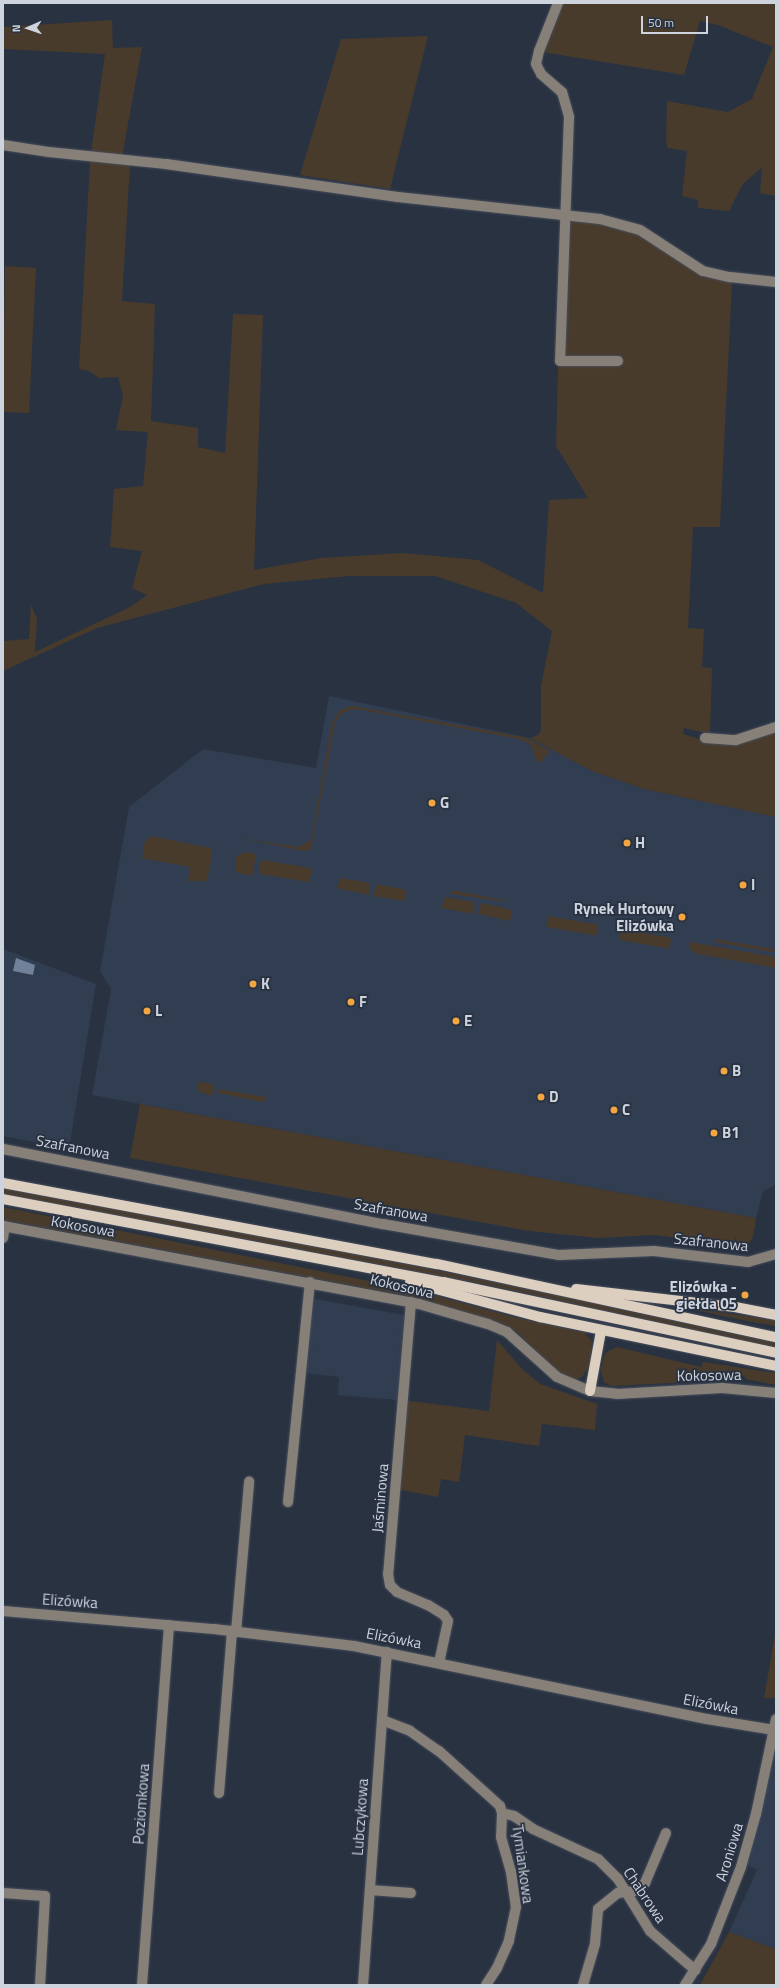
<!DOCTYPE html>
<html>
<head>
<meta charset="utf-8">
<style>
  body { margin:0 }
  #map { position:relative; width:779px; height:1988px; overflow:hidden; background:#293241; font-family:"Titillium Web",sans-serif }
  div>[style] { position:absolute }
  .built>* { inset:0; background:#313d51 }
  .green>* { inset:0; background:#483b2c; transform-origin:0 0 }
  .water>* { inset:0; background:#71819a }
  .roads { filter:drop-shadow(0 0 1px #474f5d) drop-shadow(0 0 1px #474f5d) }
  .minor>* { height:10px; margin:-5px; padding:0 5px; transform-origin:5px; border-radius:5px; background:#878079 }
  .major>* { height:10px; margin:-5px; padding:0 5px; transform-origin:5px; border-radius:5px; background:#dccfc0 }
  .dots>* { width:11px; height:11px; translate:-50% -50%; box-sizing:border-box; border:2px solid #293241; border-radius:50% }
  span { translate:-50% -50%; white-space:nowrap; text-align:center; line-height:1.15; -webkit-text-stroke:3.5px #293241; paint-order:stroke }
  .poi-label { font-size:15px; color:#ced4de; font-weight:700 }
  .left { translate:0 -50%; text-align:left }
  .right { translate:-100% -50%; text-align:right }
  .street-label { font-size:15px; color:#ced4de }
  .frame { position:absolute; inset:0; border:4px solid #ced4de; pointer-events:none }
  .north { position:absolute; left:8px; top:8px; width:40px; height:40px; -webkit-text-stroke:3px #293241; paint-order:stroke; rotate:268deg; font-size:11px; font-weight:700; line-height:16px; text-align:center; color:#ced4de }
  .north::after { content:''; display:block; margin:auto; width:14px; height:18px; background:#ced4de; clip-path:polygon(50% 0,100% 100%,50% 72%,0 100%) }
  .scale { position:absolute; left:641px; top:16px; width:67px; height:18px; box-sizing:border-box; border:2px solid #ced4de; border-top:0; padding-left:5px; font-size:12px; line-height:14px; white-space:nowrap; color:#ced4de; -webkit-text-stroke:3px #293241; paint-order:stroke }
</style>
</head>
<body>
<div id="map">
  <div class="built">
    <i style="clip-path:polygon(329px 696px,530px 738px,592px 771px,644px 789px,776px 817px,776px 1184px,763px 1192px,756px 1218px,92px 1095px,111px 989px,100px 971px,129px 807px,203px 749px,316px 768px)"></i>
    <i style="clip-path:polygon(3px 949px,96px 984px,69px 1149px,3px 1136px)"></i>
    <i style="clip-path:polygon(310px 1298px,404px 1315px,398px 1400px,338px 1395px,339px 1377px,304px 1373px)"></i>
    <i style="clip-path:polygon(776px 1750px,776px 1949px,729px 1932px,757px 1870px,747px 1865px,772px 1752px)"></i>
  </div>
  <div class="green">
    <i style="clip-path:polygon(562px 3px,776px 3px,776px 196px,760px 193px,762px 167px,742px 185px,729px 211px,698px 208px,698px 200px,682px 196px,687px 151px,668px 148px,666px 141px,667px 101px,728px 112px,752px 99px,773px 47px,718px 25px,700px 21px,684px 75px,542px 52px)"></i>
    <i style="clip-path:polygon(112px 20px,113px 48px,142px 47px,122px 157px,91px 152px,105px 54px,3px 49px,3px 27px)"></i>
    <i style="clip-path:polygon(428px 36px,390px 189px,300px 175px,341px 39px)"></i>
    <i style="clip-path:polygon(90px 160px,130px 164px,122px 301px,155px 304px,151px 421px,198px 428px,198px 447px,225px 453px,233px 314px,263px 315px,254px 570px,321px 558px,403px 553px,478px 560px,543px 593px,549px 500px,588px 498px,556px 446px,562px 218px,617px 226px,646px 237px,688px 268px,732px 283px,720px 527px,693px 527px,688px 628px,704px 629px,702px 667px,712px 668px,710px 734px,684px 728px,683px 734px,715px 744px,744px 742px,776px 727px,776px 817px,644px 789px,592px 771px,530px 738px,538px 735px,541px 730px,541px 686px,552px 631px,516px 603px,435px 576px,349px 576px,264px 584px,97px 628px,3px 671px,3px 641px,29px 639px,31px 605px,37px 619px,35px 652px,130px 607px,147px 595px,132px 588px,142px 551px,110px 547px,114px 489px,143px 486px,148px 432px,116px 430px,123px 396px,118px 377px,99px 378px,89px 371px,79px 369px)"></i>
    <i style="clip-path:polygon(5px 266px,36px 268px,29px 413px,3px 412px)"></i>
    <i style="clip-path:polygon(352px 706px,518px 736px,527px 738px,550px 751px,540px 763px,537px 762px,530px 744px,519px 739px,357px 709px,349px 710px,340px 715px,335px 722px,311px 849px,304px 851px,240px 838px,298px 847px,311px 840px,332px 723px,340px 710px)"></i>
    <i style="clip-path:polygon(151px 836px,211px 848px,212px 855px,207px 881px,188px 881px,190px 867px,142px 858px,145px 841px)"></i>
    <i style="clip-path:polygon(244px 852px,256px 854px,252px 876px,235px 872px,236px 857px)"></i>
    <i style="clip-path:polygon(263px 860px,310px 868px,312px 871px,309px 882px,260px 874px,259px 863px)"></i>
    <i style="clip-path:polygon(341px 878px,370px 883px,370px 895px,336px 888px)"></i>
    <i style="clip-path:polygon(377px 884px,406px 890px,406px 901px,373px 896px)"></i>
    <i style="clip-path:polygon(451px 890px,508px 901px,508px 902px,452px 894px)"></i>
    <i style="clip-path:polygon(445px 897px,474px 902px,474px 914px,441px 908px)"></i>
    <i style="clip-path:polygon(481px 903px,509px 909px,512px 912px,510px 921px,478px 914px)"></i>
    <i style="left:548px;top:916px;width:51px;height:11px;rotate:10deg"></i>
    <i style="left:621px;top:929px;width:51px;height:11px;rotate:10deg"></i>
    <i style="left:716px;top:939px;width:61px;height:3px;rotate:10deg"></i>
    <i style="clip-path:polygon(690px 942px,776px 957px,776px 968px,697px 954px,690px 949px)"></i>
    <i style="clip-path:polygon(200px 1082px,214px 1084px,212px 1096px,198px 1091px,197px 1084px)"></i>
    <i style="clip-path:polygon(219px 1089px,265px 1097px,267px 1099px,263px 1102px,218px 1093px)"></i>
    <i style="clip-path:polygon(140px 1104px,756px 1218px,753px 1237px,746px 1247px,654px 1235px,598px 1238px,529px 1231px,130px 1158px)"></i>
    <i style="clip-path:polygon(3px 1188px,361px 1255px,529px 1289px,776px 1343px,776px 1348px,478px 1283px,3px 1194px)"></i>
    <i style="clip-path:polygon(3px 1207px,418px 1291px,517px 1318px,584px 1332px,592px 1341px,590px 1365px,582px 1377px,574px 1380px,558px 1372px,518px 1333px,506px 1325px,408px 1296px,3px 1220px)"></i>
    <i style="clip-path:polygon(680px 1307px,776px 1320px,776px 1326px,747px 1321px)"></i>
    <i style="clip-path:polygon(497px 1340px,523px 1370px,540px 1384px,597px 1404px,595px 1430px,542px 1424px,539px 1446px,465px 1435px,459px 1482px,441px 1479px,438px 1497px,396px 1489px,402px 1400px,489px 1411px)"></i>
    <i style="clip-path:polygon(617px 1347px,701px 1367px,703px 1362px,776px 1373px,776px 1385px,746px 1379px,744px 1376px,718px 1375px,692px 1382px,611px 1386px,604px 1382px,601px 1370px,605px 1353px)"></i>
    <i style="clip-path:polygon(776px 1629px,776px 1698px,764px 1698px)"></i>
    <i style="clip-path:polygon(729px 1932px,776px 1949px,776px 1985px,700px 1985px)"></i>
  </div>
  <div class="water">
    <i style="clip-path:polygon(16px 958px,35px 965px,33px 975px,13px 971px)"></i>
  </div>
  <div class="roads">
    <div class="minor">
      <i style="left:558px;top:3px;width:52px;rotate:111.6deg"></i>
      <i style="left:539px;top:51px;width:13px;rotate:103deg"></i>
      <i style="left:536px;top:64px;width:11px;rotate:63deg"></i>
      <i style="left:541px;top:74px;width:28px;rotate:41deg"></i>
      <i style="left:562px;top:92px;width:26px;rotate:74deg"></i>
      <i style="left:569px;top:117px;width:244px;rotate:92.1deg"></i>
      <i style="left:560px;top:361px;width:58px"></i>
      <i style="left:3px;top:145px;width:47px;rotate:8.7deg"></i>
      <i style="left:49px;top:152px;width:118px;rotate:5.9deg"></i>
      <i style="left:166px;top:164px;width:234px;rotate:8.1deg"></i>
      <i style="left:398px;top:197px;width:203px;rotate:6.2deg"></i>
      <i style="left:600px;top:219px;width:41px;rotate:15.4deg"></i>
      <i style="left:640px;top:230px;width:75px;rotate:33.1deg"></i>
      <i style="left:703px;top:271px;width:28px;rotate:13deg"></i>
      <i style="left:730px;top:277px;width:46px;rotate:6.2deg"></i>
      <i style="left:705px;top:738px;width:31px;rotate:4deg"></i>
      <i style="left:736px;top:740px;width:42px;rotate:-18deg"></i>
      <i style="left:3px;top:1149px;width:387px;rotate:11.2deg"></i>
      <i style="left:383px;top:1224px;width:179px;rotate:10deg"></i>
      <i style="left:559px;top:1255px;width:95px;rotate:-2.4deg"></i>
      <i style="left:654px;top:1251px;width:95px;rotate:6.7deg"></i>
      <i style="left:748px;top:1262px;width:29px;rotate:-16deg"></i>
      <i style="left:3px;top:1226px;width:423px;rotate:10.6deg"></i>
      <i style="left:419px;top:1304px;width:72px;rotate:16.2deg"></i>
      <i style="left:488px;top:1324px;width:21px;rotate:23deg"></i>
      <i style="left:507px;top:1332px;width:67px;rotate:42deg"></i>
      <i style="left:557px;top:1377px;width:36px;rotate:23deg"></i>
      <i style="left:590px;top:1391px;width:27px;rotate:6deg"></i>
      <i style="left:617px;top:1394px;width:105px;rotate:-3.3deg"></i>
      <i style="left:722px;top:1388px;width:54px;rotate:5.3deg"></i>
      <i style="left:3px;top:1238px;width:12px;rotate:-81deg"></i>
      <i style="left:411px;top:1302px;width:273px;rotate:94.8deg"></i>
      <i style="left:388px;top:1574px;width:11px;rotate:80deg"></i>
      <i style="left:390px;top:1585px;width:10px;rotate:45deg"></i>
      <i style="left:397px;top:1592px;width:34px;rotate:23deg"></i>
      <i style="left:428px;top:1605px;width:19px;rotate:32deg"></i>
      <i style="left:444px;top:1615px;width:7px;rotate:56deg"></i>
      <i style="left:448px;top:1621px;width:43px;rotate:102.1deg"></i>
      <i style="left:288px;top:1502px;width:221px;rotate:-84.3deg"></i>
      <i style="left:3px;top:1611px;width:212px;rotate:4.9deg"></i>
      <i style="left:214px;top:1629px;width:141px;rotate:6.9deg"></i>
      <i style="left:354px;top:1646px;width:360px;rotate:11.7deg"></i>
      <i style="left:707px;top:1719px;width:68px;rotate:9.3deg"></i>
      <i style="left:236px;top:1632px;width:151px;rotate:-85deg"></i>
      <i style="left:382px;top:1720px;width:30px;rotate:21deg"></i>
      <i style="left:410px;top:1731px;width:35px;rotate:35deg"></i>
      <i style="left:439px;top:1751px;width:82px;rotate:42deg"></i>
      <i style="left:500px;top:1806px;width:7px;rotate:74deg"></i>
      <i style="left:502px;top:1813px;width:24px;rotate:92deg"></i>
      <i style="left:501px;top:1837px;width:36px;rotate:74deg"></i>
      <i style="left:511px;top:1872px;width:35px;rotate:82deg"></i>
      <i style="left:516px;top:1907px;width:35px;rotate:102deg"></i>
      <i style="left:509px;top:1941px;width:30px;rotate:114deg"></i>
      <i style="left:497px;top:1968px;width:20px;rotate:123deg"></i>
      <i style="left:219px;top:1793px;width:163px;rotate:-85.4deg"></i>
      <i style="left:502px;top:1813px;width:12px;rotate:14deg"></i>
      <i style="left:514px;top:1816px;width:23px;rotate:34deg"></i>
      <i style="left:533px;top:1829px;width:72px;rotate:24.8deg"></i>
      <i style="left:598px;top:1859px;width:28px;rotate:45deg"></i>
      <i style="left:618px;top:1879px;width:61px;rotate:58.4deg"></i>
      <i style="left:650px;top:1931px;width:60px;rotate:40.9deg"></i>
      <i style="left:370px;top:1890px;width:41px;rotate:4.2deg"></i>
      <i style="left:3px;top:1893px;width:42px;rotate:4.1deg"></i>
      <i style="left:45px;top:1896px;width:89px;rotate:93.2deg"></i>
      <i style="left:142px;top:1985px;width:361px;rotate:-85.7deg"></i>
      <i style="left:363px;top:1985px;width:334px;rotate:-85.9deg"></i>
      <i style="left:583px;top:1985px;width:43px;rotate:-73.7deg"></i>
      <i style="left:595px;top:1944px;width:35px;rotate:-85deg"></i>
      <i style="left:598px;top:1909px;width:26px;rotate:-39deg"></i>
      <i style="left:618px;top:1893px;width:16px;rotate:-7deg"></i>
      <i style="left:634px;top:1891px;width:14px;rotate:-36deg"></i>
      <i style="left:645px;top:1883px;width:54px;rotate:-67.2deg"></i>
      <i style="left:685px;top:1985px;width:49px;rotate:-57.6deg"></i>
      <i style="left:711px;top:1944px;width:83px;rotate:-68.7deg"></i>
      <i style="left:741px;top:1867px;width:55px;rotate:-74.2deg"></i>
      <i style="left:756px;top:1814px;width:97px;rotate:-78.1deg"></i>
    </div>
    <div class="major">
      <i style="left:3px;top:1183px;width:441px;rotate:10.6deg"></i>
      <i style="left:437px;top:1264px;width:347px;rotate:12.2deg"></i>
      <i style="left:3px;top:1199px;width:448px;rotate:10.7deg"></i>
      <i style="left:443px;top:1282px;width:340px;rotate:12deg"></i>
      <i style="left:410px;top:1282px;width:135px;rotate:15.1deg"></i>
      <i style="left:540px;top:1317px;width:241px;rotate:11.7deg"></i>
      <i style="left:576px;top:1289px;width:160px;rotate:6.5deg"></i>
      <i style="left:735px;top:1307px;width:42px;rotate:11deg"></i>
      <i style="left:590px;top:1391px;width:61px;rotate:-79.6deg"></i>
    </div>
  </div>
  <div class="dots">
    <i style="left:432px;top:803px;background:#f2a541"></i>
    <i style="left:627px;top:843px;background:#f2a541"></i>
    <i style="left:743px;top:885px;background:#f2a541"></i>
    <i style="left:682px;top:917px;background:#f2a541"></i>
    <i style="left:253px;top:984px;background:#f2a541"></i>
    <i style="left:351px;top:1002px;background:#f2a541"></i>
    <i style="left:147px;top:1011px;background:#f2a541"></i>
    <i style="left:456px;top:1021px;background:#f2a541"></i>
    <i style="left:724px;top:1071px;background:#f2a541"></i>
    <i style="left:541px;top:1097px;background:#f2a541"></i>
    <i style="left:614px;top:1110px;background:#f2a541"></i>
    <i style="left:714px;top:1133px;background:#f2a541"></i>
    <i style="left:745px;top:1295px;background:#f2a541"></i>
  </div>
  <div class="poi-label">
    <span class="left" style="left:440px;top:803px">G</span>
    <span class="left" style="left:635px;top:843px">H</span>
    <span class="left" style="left:751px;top:885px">I</span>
    <span class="right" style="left:674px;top:917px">Rynek Hurtowy<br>Elizówka</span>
    <span class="left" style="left:261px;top:984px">K</span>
    <span class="left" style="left:359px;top:1002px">F</span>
    <span class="left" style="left:155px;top:1011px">L</span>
    <span class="left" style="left:464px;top:1021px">E</span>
    <span class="left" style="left:732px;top:1071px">B</span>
    <span class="left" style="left:549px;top:1097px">D</span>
    <span class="left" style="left:622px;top:1110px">C</span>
    <span class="left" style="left:722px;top:1133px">B1</span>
    <span class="right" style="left:737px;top:1295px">Elizówka -<br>giełda 05</span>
  </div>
  <div class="street-label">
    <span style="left:73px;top:1147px;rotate:11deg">Szafranowa</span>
    <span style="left:391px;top:1210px;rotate:10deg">Szafranowa</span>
    <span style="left:83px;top:1226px;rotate:10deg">Kokosowa</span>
    <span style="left:711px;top:1242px;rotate:6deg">Szafranowa</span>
    <span style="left:402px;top:1286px;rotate:13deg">Kokosowa</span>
    <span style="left:709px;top:1375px;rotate:-1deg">Kokosowa</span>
    <span style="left:380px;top:1498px;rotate:-85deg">Jaśminowa</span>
    <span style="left:70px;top:1601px;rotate:4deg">Elizówka</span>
    <span style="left:394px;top:1638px;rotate:11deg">Elizówka</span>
    <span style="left:711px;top:1704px;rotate:11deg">Elizówka</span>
    <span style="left:141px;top:1804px;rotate:-86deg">Poziomkowa</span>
    <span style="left:360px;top:1817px;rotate:-86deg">Lubczykowa</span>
    <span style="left:729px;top:1852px;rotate:-73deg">Aroniowa</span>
    <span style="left:523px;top:1864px;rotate:82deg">Tymiankowa</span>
    <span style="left:645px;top:1895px;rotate:56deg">Chabrowa</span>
  </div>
  <div class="frame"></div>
  <div class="north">N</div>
  <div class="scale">50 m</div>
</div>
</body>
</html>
